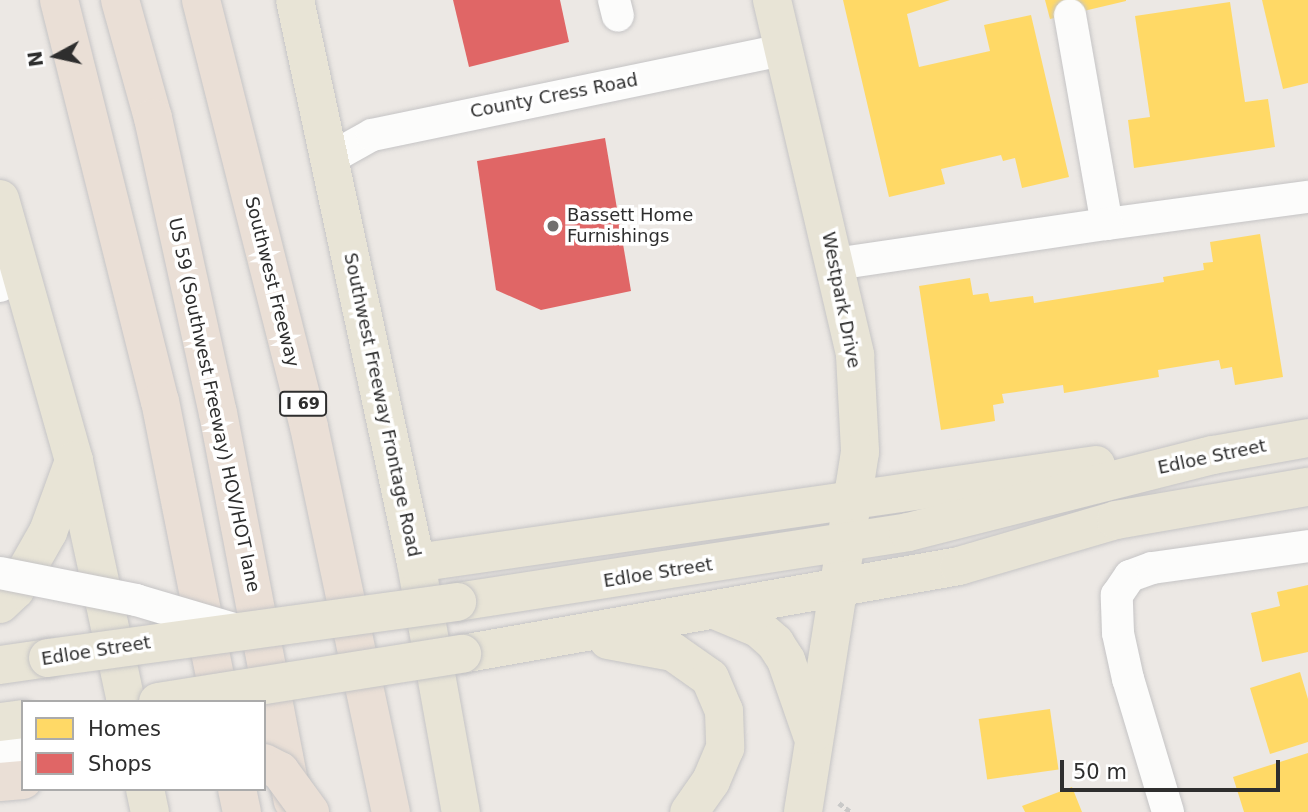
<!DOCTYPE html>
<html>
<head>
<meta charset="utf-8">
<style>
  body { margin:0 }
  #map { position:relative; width:1308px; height:812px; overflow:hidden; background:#ece8e4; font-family:"DejaVu Sans",sans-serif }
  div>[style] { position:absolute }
  .homes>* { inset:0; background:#ffd966; transform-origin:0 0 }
  .shops>* { inset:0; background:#e06666 }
  .path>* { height:4.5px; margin-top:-2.25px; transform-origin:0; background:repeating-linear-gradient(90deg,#c9c9c8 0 5px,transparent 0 8.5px) }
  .roads { filter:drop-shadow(0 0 2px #c5c4c5) drop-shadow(0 0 2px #c5c4c5) }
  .minor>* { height:32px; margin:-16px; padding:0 16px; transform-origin:16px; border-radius:16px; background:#fcfcfb }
  .major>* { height:38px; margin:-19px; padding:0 19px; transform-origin:19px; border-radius:19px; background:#e8e4d6 }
  .highway>* { height:38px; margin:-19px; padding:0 19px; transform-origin:19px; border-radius:19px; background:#eadfd6 }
  .bridges { filter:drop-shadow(0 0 2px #c5c4c5) drop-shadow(0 0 2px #c5c4c5) }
  .minor-bridge>* { height:32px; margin:-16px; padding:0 16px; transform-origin:16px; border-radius:16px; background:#fcfcfb }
  .major-bridge>* { height:38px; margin:-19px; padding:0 19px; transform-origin:19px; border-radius:19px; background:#e8e4d6 }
  .highway-bridge>* { height:38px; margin:-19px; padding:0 19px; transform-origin:19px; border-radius:19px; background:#eadfd6 }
  .dots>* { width:19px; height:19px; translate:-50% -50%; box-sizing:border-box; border:4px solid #fff; border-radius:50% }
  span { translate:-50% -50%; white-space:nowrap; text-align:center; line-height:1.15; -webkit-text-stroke:7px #fff; paint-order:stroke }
  .shield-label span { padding:2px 5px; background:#fff; border:2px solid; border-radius:5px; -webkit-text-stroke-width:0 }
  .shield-label { font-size:16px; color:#2e2e2e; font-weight:700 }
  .street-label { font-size:18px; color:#2e2e2e }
  .poi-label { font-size:18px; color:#2e2e2e }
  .left { translate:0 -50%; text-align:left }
  .legend { position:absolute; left:21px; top:700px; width:245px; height:91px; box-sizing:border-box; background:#fff; border:2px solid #ababab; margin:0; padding:9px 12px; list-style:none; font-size:21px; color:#2e2e2e }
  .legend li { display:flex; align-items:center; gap:14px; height:35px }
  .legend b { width:35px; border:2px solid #ababab }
  .north { position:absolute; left:21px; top:21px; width:70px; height:70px; -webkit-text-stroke:5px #fff; paint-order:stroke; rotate:262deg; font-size:19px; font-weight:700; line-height:28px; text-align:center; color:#2e2e2e }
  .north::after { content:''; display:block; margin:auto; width:24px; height:32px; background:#2e2e2e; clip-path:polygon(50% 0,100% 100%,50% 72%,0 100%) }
  .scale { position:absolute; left:1060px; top:760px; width:220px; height:32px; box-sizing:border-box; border:4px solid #2e2e2e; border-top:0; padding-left:9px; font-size:21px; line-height:24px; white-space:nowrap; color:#2e2e2e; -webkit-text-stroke:5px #fff; paint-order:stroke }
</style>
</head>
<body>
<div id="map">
  <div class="homes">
    <i style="clip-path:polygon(843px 0,950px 0,907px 14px,919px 67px,990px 51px,984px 25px,1031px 15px,1069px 177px,1022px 188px,1015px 158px,1003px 161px,1001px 155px,941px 169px,945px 184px,889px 197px)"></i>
    <i style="clip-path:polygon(1045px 0,1126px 0,1126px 1px,1050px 19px)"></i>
    <i style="clip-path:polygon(1262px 0,1308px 0,1308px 83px,1283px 89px)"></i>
    <i style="clip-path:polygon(1230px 2px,1245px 102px,1268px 99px,1275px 147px,1134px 168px,1128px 120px,1150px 117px,1135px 16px)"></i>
    <i style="clip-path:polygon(1260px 234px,1283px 377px,1235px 385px,1232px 367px,1221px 369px,1219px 360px,1158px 370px,1159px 377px,1064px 393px,1063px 385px,1002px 394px,1004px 403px,993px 405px,995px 421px,941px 430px,919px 286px,970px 278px,973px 295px,988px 293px,990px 302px,1033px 296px,1034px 303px,1164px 282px,1163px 277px,1204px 270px,1203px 263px,1213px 262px,1210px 242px)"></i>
    <i style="clip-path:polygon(1308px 585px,1308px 652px,1262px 662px,1251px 613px,1280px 606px,1277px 592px)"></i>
    <i style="clip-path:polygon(1300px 672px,1308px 699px,1308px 742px,1270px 754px,1250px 688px)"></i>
    <i style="left:1050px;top:709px;width:61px;height:72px;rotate:82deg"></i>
    <i style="clip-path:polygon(1308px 753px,1308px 812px,1244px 812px,1233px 777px)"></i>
    <i style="clip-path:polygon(1072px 787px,1082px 812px,1025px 812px,1022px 806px)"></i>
  </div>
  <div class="shops">
    <i style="clip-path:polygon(453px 0,560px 0,569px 42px,469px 67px)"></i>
    <i style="clip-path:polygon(605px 138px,631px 291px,541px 310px,496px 290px,477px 161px)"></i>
  </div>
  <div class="path">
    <i style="left:839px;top:803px;width:15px;rotate:37deg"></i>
  </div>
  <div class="roads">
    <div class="minor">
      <i style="left:614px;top:0;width:16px;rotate:76deg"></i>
      <i style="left:1070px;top:15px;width:212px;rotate:80deg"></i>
      <i style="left:1107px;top:224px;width:203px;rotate:-7.7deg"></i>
      <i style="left:329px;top:159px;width:49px;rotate:-29.2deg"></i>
      <i style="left:372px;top:135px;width:421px;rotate:-11.7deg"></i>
      <i style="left:835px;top:264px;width:275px;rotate:-8.4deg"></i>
      <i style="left:0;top:286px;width:40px;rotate:-69deg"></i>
      <i style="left:0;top:752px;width:23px;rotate:-7deg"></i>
      <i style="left:1168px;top:812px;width:139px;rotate:-106.7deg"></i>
      <i style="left:1128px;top:679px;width:47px;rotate:-102.3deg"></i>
      <i style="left:1118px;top:633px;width:38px;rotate:-92deg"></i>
      <i style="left:1117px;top:595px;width:23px;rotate:-56deg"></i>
      <i style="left:1130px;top:576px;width:23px;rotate:-20deg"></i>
      <i style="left:1152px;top:568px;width:158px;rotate:-8deg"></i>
    </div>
    <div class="major">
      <i style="left:295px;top:0;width:576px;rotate:77.87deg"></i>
      <i style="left:416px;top:563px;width:253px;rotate:79.8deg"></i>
      <i style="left:772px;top:0;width:365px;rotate:76.8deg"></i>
      <i style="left:855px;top:355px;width:97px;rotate:87deg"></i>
      <i style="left:860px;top:452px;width:364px;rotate:99deg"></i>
      <i style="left:0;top:199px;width:272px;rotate:74.2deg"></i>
      <i style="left:74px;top:461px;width:247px;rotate:77.8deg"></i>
      <i style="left:416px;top:563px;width:687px;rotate:-8.2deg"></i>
      <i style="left:457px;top:602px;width:456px;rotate:-8.8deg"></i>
      <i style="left:908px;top:532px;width:315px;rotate:-14.2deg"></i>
      <i style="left:1213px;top:455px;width:97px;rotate:-10.1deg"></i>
      <i style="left:0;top:604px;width:21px;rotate:-43deg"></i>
      <i style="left:15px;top:590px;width:67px;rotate:-60.4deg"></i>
      <i style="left:48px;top:532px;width:76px;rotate:-69.9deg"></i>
      <i style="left:717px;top:611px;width:44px;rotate:22.5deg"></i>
      <i style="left:758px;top:628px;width:23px;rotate:41deg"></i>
      <i style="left:775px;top:643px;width:20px;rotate:57deg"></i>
      <i style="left:786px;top:660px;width:79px;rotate:70.9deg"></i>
      <i style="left:608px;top:640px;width:66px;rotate:10.5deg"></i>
      <i style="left:673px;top:652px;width:45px;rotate:35.1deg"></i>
      <i style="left:710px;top:678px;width:36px;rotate:67deg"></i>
      <i style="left:724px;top:711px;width:37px;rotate:88deg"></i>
      <i style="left:725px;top:748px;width:36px;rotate:113deg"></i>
      <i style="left:711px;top:781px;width:38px;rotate:125deg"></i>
      <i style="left:462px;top:654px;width:505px;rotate:-10.04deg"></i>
      <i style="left:959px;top:566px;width:164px;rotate:-16.3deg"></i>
      <i style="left:1116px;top:520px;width:195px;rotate:-9.8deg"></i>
      <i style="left:0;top:665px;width:49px;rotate:-8.3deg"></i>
      <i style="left:0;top:722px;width:23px;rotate:-7deg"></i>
      <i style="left:145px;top:789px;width:24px;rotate:78deg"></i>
    </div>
    <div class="highway">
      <i style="left:59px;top:0;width:414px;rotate:75.9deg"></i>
      <i style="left:160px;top:401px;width:307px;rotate:78.7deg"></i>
      <i style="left:120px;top:0;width:123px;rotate:74.4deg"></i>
      <i style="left:153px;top:118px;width:302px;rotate:77.6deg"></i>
      <i style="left:218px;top:413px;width:395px;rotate:79.1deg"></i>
      <i style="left:201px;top:0;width:440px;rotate:75.8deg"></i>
      <i style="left:309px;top:427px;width:394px;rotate:78deg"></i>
      <i style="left:0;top:782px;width:23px;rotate:-5deg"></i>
      <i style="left:237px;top:789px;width:24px;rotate:78deg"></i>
    </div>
  </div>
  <div class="bridges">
    <div class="minor-bridge">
      <i style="left:0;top:573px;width:139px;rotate:11.2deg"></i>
      <i style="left:136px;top:600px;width:105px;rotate:16.5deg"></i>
    </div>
    <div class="major-bridge">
      <i style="left:48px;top:658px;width:413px;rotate:-7.8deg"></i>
      <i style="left:158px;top:702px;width:308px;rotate:-9deg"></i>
    </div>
    <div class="highway-bridge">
      <i style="left:264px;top:763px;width:18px;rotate:27deg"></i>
      <i style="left:280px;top:771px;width:51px;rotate:53.8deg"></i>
    </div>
  </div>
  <div class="dots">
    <i style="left:553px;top:226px;background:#706f6e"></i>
  </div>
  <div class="shield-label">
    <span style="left:303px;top:404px">I 69</span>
  </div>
  <div class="street-label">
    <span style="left:554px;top:96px;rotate:-11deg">County Cress Road</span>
    <span style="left:272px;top:282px;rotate:76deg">Southwest Freeway</span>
    <span style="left:841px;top:300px;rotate:79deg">Westpark Drive</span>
    <span style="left:214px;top:405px;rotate:78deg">US 59 (Southwest Freeway) HOV/HOT lane</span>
    <span style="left:382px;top:405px;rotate:78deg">Southwest Freeway Frontage Road</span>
    <span style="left:1212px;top:457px;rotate:-12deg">Edloe Street</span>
    <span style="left:658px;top:573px;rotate:-9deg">Edloe Street</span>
    <span style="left:96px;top:651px;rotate:-9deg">Edloe Street</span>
  </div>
  <div class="poi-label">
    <span class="left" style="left:567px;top:226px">Bassett Home<br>Furnishings</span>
  </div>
  <ul class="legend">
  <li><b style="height:19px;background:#ffd966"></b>Homes</li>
  <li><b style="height:19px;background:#e06666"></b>Shops</li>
  </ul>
  <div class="north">N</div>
  <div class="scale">50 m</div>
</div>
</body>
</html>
